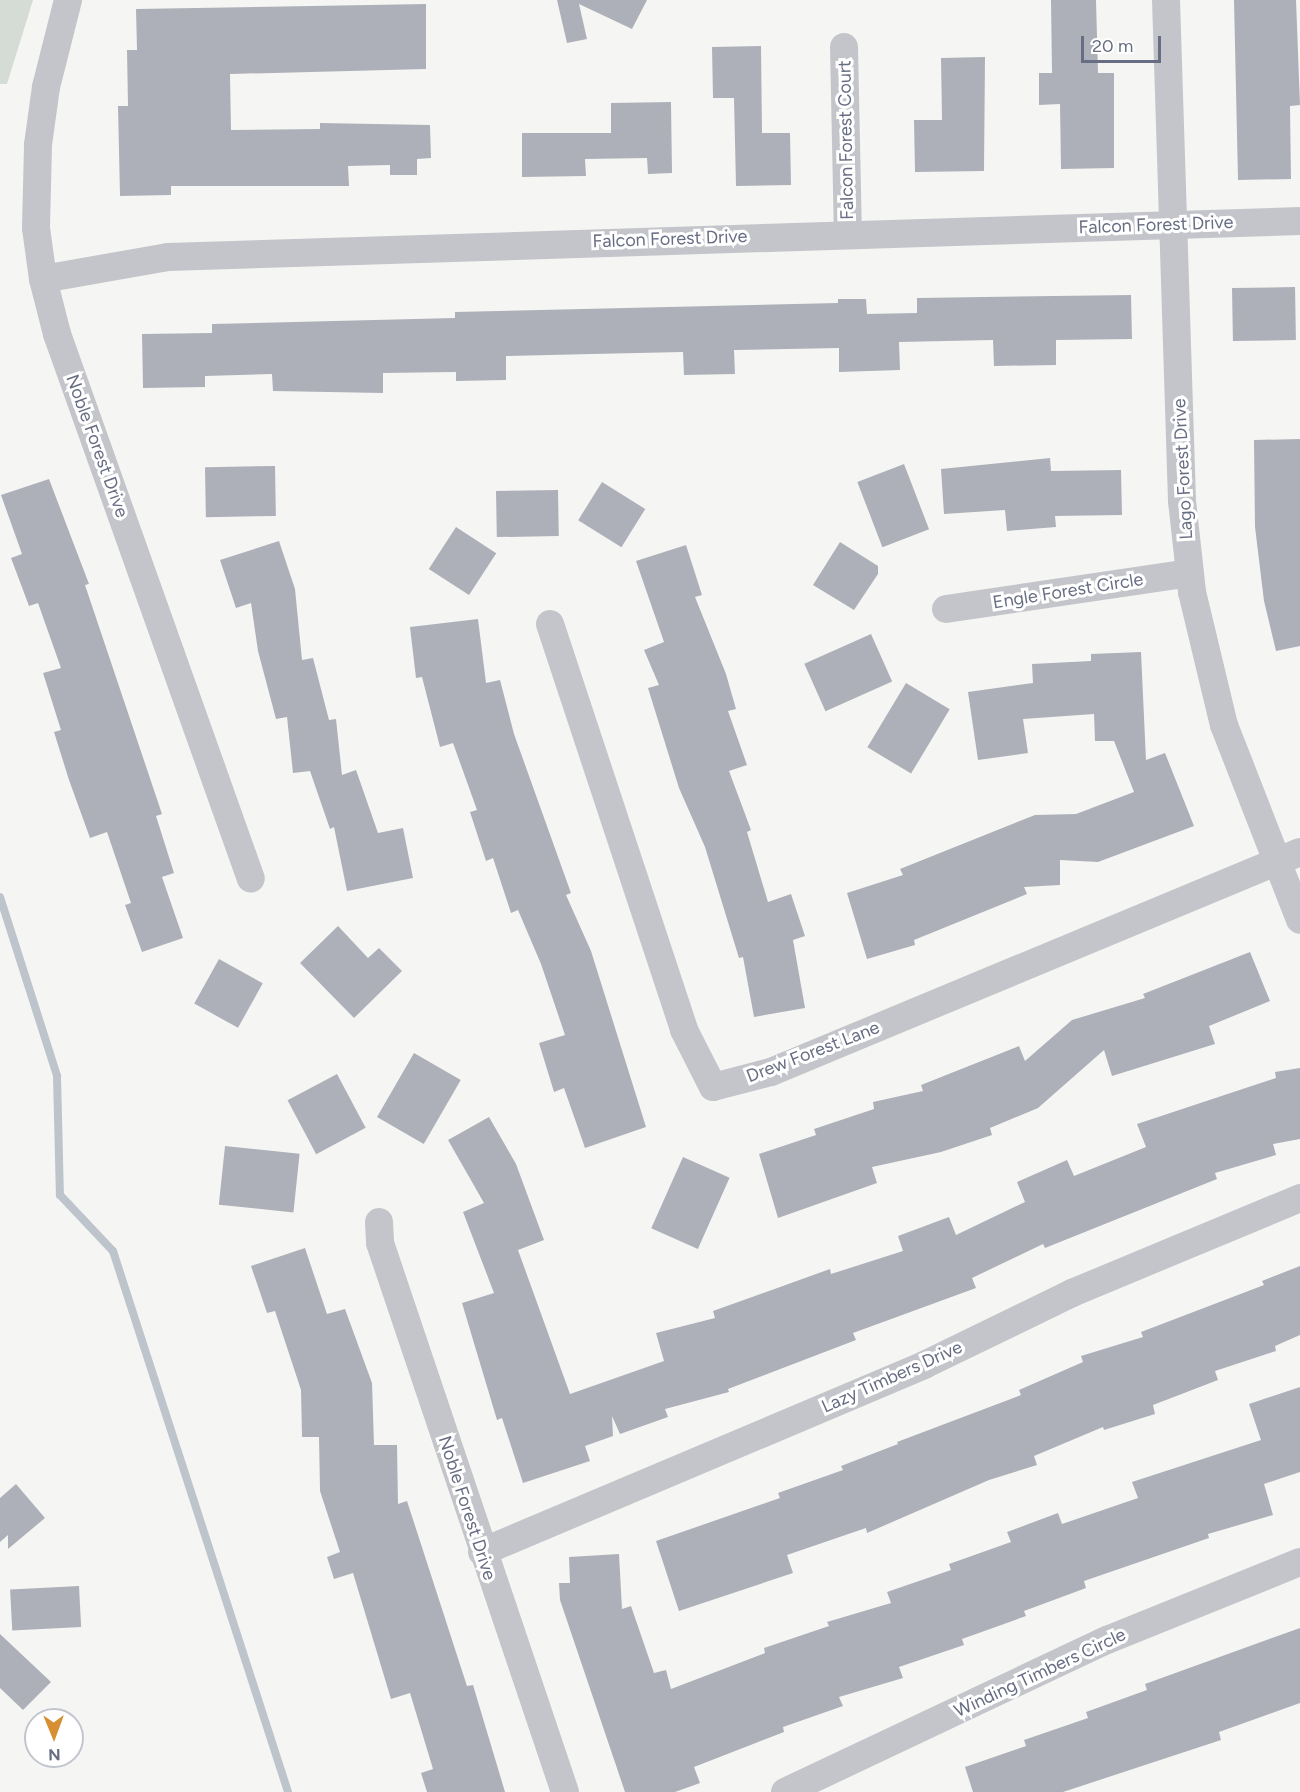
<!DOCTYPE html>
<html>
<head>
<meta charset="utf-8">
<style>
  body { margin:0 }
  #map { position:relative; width:1300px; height:1792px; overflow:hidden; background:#f5f6f3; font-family:Figtree,sans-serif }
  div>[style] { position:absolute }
  .green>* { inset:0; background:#d5dcd5 }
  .stream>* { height:8px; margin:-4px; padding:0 4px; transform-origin:4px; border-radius:4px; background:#bec4cb }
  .building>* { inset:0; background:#adb0b8; transform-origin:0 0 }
  .street>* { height:28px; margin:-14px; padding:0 14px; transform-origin:14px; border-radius:14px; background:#c4c5ca }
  span { translate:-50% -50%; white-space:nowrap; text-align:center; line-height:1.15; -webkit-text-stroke:6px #fff; paint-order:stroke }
  .street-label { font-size:18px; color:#676d82 }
  .north { position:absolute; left:24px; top:1708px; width:60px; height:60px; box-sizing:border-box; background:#fff; border:2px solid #c2c5cd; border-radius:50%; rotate:179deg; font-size:16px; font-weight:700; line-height:24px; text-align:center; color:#676d82 }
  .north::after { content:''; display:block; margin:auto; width:21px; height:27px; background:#d68f32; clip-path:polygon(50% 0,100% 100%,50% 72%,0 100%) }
  .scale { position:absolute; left:1081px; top:36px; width:80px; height:27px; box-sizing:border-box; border:3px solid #676d82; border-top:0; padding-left:8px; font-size:18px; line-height:21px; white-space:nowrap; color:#676d82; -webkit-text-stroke:4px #fff; paint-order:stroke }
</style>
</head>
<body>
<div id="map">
  <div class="green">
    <i style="clip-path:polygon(0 0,33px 0,7px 84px,0 84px)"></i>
  </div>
  <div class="stream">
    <i style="left:0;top:897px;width:188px;rotate:72.3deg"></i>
    <i style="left:57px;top:1076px;width:119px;rotate:88.6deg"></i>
    <i style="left:60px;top:1195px;width:77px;rotate:46.6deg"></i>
    <i style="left:113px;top:1251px;width:569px;rotate:72.07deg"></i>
  </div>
  <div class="building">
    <i style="clip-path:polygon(557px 0,647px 0,632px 29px,579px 4px,587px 39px,567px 43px)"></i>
    <i style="clip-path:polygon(1051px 0,1096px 0,1098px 73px,1114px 73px,1114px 168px,1061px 169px,1060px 104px,1039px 105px,1039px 73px,1052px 73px)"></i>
    <i style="clip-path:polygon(1234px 0,1296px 0,1300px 105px,1290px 106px,1291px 179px,1238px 180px)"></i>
    <i style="clip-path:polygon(426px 4px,426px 69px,230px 74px,231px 130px,320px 129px,320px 123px,430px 125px,431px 158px,417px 159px,417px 175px,390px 175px,390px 165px,348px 166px,349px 186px,171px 186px,171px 195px,120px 196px,118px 106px,128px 106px,127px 50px,137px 50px,136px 9px)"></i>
    <i style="clip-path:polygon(761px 46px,762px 133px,790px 133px,791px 185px,736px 186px,734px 98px,713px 98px,712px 47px)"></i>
    <i style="clip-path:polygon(985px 57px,984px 171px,915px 172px,914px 120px,942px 120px,941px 58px)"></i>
    <i style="clip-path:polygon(671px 102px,672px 173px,648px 174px,647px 158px,585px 159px,586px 176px,522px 177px,522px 133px,611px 133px,611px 103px)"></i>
    <i style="left:1295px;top:287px;width:53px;height:63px;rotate:89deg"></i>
    <i style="clip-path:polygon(1131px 295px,1132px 339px,1056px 340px,1056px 365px,994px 366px,993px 340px,899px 342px,900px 370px,839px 372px,839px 348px,734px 350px,735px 374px,684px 375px,683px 352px,592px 354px,506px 356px,506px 380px,456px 381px,456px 372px,383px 373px,383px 393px,273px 391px,272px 374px,205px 376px,205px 387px,143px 388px,142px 334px,212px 333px,212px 324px,455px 318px,455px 312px,838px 303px,838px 299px,866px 299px,867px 314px,917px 313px,917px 298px)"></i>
    <i style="clip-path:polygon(1300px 439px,1300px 646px,1276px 651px,1264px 601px,1255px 527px,1254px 440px)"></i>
    <i style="clip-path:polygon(1050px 458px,1051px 471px,1121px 470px,1122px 515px,1055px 516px,1056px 527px,1007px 531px,1005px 510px,944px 514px,941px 469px)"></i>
    <i style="left:904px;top:464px;width:70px;height:50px;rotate:69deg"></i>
    <i style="left:275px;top:466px;width:50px;height:70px;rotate:89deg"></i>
    <i style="clip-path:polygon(49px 479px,89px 584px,85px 585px,162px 814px,156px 816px,174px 873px,162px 877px,183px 938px,142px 952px,125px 905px,131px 903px,107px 832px,90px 838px,69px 780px,54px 732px,61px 730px,43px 673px,61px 668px,38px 603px,29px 606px,11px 558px,22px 554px,1px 495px)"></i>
    <i style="left:602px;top:482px;width:51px;height:45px;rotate:32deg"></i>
    <i style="left:558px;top:490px;width:46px;height:62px;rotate:89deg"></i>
    <i style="left:456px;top:527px;width:48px;height:50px;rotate:33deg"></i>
    <i style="clip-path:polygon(279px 541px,295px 589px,302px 660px,313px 658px,329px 720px,336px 719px,342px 775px,356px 770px,378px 833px,403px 828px,413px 878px,347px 891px,334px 827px,330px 829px,310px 771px,293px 773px,287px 717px,276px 719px,258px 651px,251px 603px,236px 608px,220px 560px)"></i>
    <i style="clip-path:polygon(840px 542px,878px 566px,878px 574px,854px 610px,813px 585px)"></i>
    <i style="clip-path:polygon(686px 545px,702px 595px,695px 597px,726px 674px,736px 709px,728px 711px,747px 765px,729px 771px,751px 830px,747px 832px,768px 902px,791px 894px,805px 936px,793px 940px,805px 1008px,754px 1017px,743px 957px,739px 958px,705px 847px,679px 788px,648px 688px,659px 685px,644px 650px,664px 642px,636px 561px)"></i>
    <i style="clip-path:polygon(478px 619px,486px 683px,500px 680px,514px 734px,571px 893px,566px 895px,591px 951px,646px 1127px,585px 1148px,564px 1088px,554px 1092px,539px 1043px,565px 1035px,541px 964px,518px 910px,511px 913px,493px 858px,486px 861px,470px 812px,477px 810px,453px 743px,440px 747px,422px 677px,416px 678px,410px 627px)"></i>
    <i style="left:871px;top:634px;width:52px;height:73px;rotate:66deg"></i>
    <i style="clip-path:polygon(1141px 652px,1146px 760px,1165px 753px,1194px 826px,1098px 862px,1060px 860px,1060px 885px,1024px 887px,1027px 894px,914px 940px,915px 945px,867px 959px,847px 893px,903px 875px,900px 869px,1035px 815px,1076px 814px,1134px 792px,1114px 741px,1095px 741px,1094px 714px,1023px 719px,1028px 753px,978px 760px,968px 692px,1033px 683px,1032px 664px,1091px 661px,1091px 654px)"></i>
    <i style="left:906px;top:683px;width:51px;height:75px;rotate:31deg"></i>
    <i style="clip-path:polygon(338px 926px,368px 958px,379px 948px,402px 971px,354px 1018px,300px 963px)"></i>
    <i style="clip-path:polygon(1250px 952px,1270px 1001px,1209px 1026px,1215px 1044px,1112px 1076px,1104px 1050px,1038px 1108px,990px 1128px,992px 1135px,941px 1152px,872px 1167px,877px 1183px,778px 1218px,759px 1154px,816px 1135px,814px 1129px,874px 1109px,873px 1102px,923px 1091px,921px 1085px,1019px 1046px,1025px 1061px,1072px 1020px,1145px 998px,1143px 994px)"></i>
    <i style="left:219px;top:959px;width:50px;height:51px;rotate:29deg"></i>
    <i style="left:414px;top:1053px;width:54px;height:74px;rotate:30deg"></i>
    <i style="clip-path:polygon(1300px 1068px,1300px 1139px,1273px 1144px,1276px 1155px,1215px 1173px,1217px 1179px,1045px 1248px,1043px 1244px,972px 1278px,976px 1288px,853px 1333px,856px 1340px,728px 1389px,729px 1392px,665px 1409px,668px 1417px,620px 1434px,612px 1416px,613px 1436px,585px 1446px,590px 1461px,523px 1483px,502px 1418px,497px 1420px,462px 1303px,494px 1293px,463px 1212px,484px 1203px,448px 1140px,489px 1117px,516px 1164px,544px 1240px,518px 1250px,570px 1394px,664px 1361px,656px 1333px,715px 1318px,713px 1311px,830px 1269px,831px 1274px,903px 1251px,898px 1236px,949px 1217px,956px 1235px,1025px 1202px,1017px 1182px,1067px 1160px,1074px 1176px,1146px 1147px,1137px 1124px,1276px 1078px,1275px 1072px)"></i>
    <i style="left:337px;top:1074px;width:61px;height:56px;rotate:62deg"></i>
    <i style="left:225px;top:1146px;width:75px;height:59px;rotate:6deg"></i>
    <i style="left:683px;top:1157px;width:51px;height:78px;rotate:24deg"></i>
    <i style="clip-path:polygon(305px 1248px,327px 1314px,345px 1309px,372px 1383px,374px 1445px,397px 1445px,398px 1504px,407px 1501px,467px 1686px,473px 1685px,505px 1792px,427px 1792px,421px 1773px,433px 1769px,410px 1693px,391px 1699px,353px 1573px,334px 1579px,327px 1557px,340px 1552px,320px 1491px,319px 1437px,302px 1437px,301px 1390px,275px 1311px,267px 1313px,251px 1266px)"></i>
    <i style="clip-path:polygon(1300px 1266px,1300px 1335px,1275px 1346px,1276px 1351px,1215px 1371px,1218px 1380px,1153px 1405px,1155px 1414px,1104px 1430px,1103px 1427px,1034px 1456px,1037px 1465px,989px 1480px,867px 1533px,866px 1528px,787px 1555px,793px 1573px,679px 1611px,656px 1541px,780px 1498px,778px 1493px,843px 1470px,841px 1466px,898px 1444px,897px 1442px,1021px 1395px,1019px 1390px,1083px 1362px,1081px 1356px,1143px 1337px,1141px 1332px,1264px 1285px,1262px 1281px)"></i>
    <i style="clip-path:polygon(1300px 1387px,1300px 1472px,1264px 1484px,1273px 1515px,1208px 1534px,1209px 1538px,1084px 1581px,1086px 1588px,1024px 1611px,1026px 1616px,962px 1639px,964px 1645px,899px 1667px,903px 1678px,839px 1697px,843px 1706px,783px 1727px,784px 1732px,694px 1767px,700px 1783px,675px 1792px,625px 1792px,560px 1600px,559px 1583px,570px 1583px,569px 1557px,619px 1554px,622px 1609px,631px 1606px,654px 1673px,666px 1670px,671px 1689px,765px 1653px,764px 1648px,829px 1626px,827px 1622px,891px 1603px,887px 1592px,951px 1570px,949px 1564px,1011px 1542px,1007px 1532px,1058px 1513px,1062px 1524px,1138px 1498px,1132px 1482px,1261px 1440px,1249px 1404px)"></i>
    <i style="clip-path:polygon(16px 1484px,45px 1518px,8px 1549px,8px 1535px,0 1542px,0 1498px)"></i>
    <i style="left:79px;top:1586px;width:41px;height:69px;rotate:87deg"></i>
    <i style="clip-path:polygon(1300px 1628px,1300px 1703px,1219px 1732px,1221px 1740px,1063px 1792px,973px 1792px,965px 1767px,1026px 1746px,1024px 1740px,1088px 1718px,1086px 1712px,1147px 1690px,1145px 1684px)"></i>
    <i style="clip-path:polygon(0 1634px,51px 1682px,23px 1710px,0 1688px)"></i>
  </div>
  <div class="street">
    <i style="left:68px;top:0;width:90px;rotate:104.2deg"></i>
    <i style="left:46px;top:87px;width:59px;rotate:97.9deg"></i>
    <i style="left:38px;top:145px;width:83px;rotate:91.4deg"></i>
    <i style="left:36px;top:228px;width:51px;rotate:82.2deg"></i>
    <i style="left:43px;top:279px;width:57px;rotate:75.7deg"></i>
    <i style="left:57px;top:334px;width:578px;rotate:70.41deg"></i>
    <i style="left:1166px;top:0;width:501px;rotate:88.17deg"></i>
    <i style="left:1182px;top:501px;width:92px;rotate:83.7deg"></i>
    <i style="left:1192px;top:592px;width:137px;rotate:76.5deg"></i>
    <i style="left:1224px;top:725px;width:209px;rotate:68.7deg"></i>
    <i style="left:844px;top:47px;width:186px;rotate:88.8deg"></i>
    <i style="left:43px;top:279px;width:127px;rotate:-10deg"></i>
    <i style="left:168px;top:257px;width:1133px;rotate:-1.82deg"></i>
    <i style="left:946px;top:609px;width:246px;rotate:-8.4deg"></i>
    <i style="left:550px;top:624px;width:428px;rotate:71.7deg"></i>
    <i style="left:684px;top:1030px;width:64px;rotate:63deg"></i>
    <i style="left:713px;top:1087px;width:60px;rotate:-14.5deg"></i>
    <i style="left:771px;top:1072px;width:573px;rotate:-22.58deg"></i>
    <i style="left:379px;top:1222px;width:21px;rotate:87deg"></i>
    <i style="left:380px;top:1243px;width:579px;rotate:71.38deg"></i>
    <i style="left:482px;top:1552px;width:480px;rotate:-22.9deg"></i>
    <i style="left:924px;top:1365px;width:165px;rotate:-25.9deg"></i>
    <i style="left:1072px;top:1293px;width:247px;rotate:-22.6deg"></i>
    <i style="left:785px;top:1792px;width:356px;rotate:-25.3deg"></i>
    <i style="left:1107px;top:1640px;width:208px;rotate:-22deg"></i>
  </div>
  <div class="street-label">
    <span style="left:846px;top:140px;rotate:-91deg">Falcon Forest Court</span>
    <span style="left:1156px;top:225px;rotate:-2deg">Falcon Forest Drive</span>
    <span style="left:670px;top:239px;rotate:-2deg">Falcon Forest Drive</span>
    <span style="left:97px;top:446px;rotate:70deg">Noble Forest Drive</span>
    <span style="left:1183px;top:469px;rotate:-93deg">Lago Forest Drive</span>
    <span style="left:1068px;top:591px;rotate:-9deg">Engle Forest Circle</span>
    <span style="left:813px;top:1052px;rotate:-21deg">Drew Forest Lane</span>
    <span style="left:892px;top:1377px;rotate:-24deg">Lazy Timbers Drive</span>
    <span style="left:467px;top:1508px;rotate:72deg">Noble Forest Drive</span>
    <span style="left:1040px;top:1673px;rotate:-25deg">Winding Timbers Circle</span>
  </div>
  <div class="north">N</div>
  <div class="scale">20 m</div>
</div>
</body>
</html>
